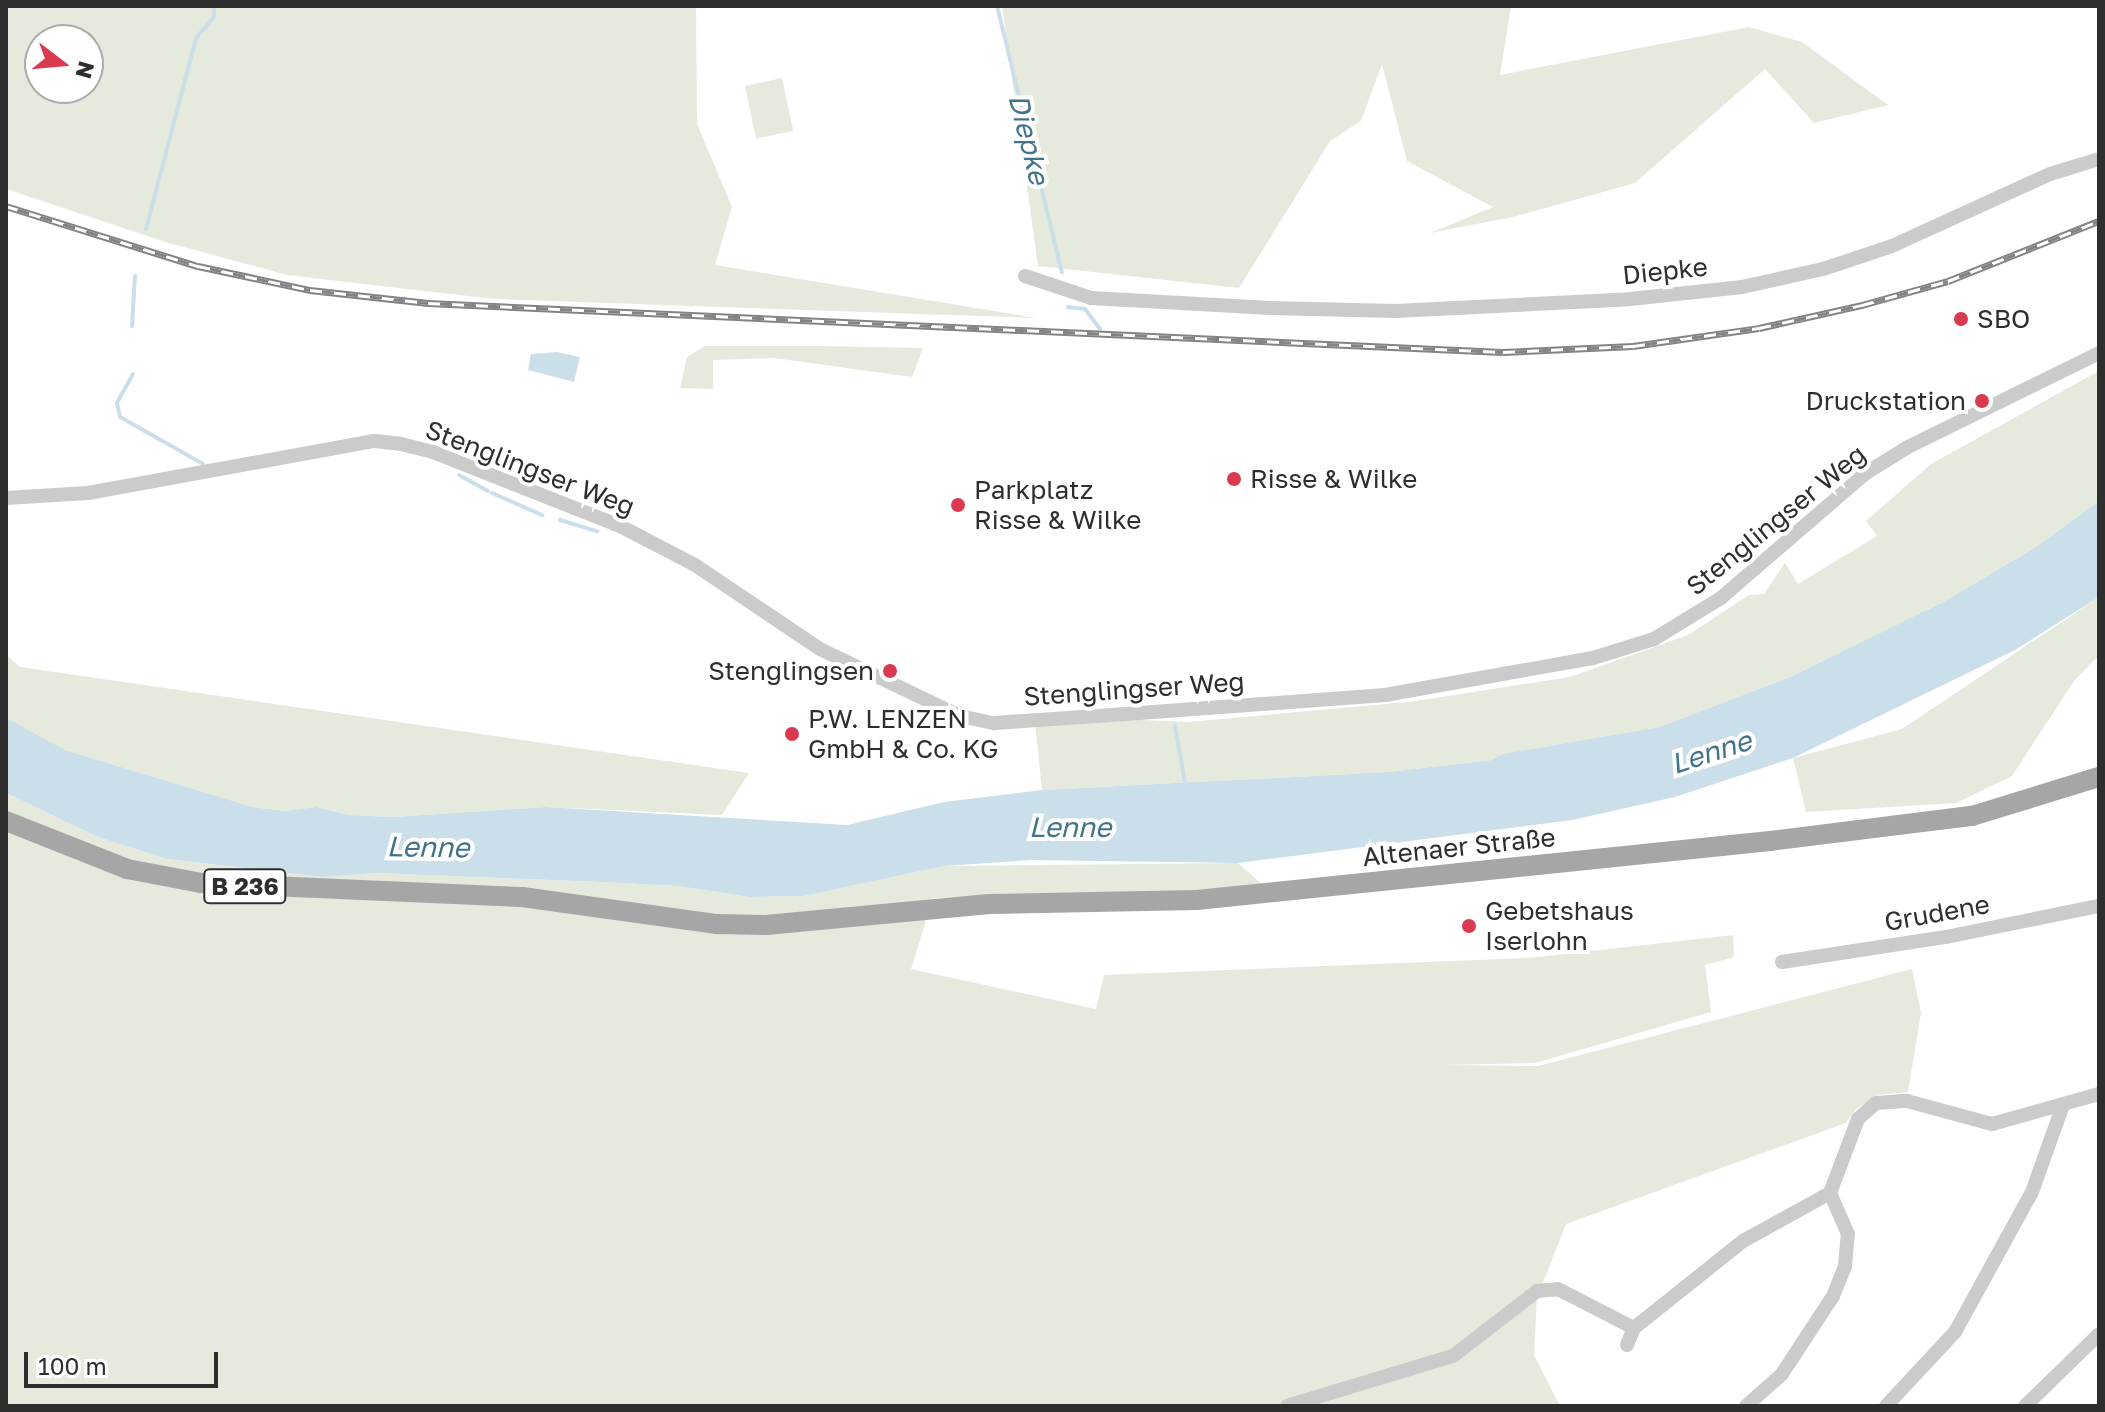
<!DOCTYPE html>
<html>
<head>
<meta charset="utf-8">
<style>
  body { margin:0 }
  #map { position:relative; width:2105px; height:1412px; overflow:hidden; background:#fff; font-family:"Golos Text",sans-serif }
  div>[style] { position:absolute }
  .green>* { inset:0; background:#e5eadc; transform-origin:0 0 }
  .water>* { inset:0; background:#cadfe9 }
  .stream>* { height:4px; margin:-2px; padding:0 2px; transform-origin:2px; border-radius:2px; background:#cadfe9 }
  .street>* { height:14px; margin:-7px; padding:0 7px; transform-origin:7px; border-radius:7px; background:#cbcbcb }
  .primary>* { height:20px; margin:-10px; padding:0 10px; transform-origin:10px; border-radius:10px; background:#a6a6a6 }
  .rail>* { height:7px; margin-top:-3.5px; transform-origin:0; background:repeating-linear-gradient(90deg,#fff 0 12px,#838383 0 24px); box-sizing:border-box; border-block:2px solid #838383 }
  .dots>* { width:22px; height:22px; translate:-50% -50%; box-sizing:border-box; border:4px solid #fff; border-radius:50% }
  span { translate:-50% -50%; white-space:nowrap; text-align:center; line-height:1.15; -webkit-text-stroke:8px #fff; paint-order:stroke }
  .shield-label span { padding:2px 6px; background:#fff; border:2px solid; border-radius:6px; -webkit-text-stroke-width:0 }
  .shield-label { font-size:24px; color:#2e2e2e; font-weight:700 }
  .street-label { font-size:26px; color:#2e2e2e }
  .poi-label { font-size:26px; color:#2e2e2e }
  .left { translate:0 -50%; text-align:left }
  .right { translate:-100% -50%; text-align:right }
  .water-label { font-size:28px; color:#41738b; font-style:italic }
  .frame { position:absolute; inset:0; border:8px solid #2e2e2e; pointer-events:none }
  .north { position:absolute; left:24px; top:24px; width:80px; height:80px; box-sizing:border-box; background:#fff; border:2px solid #ababab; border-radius:50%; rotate:106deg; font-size:22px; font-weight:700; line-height:32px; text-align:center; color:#2e2e2e }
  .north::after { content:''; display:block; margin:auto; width:28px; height:36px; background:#da3a50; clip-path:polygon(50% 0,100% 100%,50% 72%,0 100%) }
  .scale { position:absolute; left:24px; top:1352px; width:194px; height:36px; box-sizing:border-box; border:4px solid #2e2e2e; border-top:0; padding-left:10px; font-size:24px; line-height:28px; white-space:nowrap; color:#2e2e2e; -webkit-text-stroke:6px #fff; paint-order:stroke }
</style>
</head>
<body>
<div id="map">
  <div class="green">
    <i style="clip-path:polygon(evenodd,6px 6px,696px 6px,697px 124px,732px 207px,715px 265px,1036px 318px,494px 299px,287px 275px,165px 242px,6px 189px,6px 6px,40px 40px,88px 40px,88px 88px,40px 88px,40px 40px)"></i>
    <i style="clip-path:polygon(1002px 6px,1511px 6px,1500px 75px,1749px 27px,1802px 42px,1888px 105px,1814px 123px,1765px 69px,1635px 183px,1513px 217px,1430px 233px,1493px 207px,1407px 161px,1382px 64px,1361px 121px,1330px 141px,1239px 288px,1038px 266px)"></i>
    <i style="left:782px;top:78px;width:54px;height:38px;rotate:78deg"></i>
    <i style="clip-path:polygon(705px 346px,819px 346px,923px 348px,912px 377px,774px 358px,713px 360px,713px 389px,680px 388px,687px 357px)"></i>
    <i style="clip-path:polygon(2099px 371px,2099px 501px,2036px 547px,1943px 602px,1788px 678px,1659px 727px,1502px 754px,1492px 760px,1388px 772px,1042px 790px,1034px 715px,1188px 722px,1409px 702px,1570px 677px,1688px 635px,1749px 595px,1764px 594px,1785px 563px,1798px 584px,1877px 536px,1866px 521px,1931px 464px)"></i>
    <i style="clip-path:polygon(2099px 597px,2099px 655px,2074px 681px,2012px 776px,1956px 803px,1806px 812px,1793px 758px,1902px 729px)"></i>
    <i style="clip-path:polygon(6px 655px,20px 667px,749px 773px,722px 815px,546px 807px,393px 817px,349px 815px,316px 807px,286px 811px,253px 807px,65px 750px,28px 733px,6px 718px)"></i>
    <i style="clip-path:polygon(6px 793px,98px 837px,167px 859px,322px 877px,376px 873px,600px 882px,678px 886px,749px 897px,804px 896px,944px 866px,1238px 863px,1263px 885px,1182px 893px,933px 898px,911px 969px,1096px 1009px,1104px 975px,1529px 958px,1733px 935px,1734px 957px,1705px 965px,1711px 1012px,1535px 1063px,1441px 1065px,1538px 1066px,1912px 969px,1921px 1013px,1908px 1092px,1878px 1095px,1856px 1109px,1846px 1123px,1566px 1224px,1537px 1298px,1534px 1355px,1560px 1406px,6px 1406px)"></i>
  </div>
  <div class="water">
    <i style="clip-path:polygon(557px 352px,580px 357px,574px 382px,528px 370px,531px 354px)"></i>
    <i style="clip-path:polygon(2099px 501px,2099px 597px,2015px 650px,1793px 758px,1675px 797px,1572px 820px,1238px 863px,1032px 860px,944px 866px,804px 896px,749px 897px,678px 886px,600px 882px,376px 873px,322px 877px,167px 859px,98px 837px,6px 793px,6px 718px,65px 750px,253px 807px,285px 811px,316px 807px,349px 815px,392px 817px,546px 807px,847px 825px,944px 802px,1042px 790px,1388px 772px,1492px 760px,1502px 754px,1659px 727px,1788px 678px,1943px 602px,2036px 547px)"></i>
  </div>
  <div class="stream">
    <i style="left:997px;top:6px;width:274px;rotate:76.3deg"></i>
    <i style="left:146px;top:229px;width:197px;rotate:-75.3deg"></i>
    <i style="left:196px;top:38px;width:28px;rotate:-49deg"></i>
    <i style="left:214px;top:17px;width:11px;rotate:-90deg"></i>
    <i style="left:1068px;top:307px;width:17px;rotate:7deg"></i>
    <i style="left:1085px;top:309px;width:25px;rotate:53deg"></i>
    <i style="left:132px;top:326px;width:50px;rotate:-86.6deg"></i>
    <i style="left:133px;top:374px;width:33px;rotate:119deg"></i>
    <i style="left:117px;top:403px;width:14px;rotate:78deg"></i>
    <i style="left:120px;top:417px;width:95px;rotate:29.5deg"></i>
    <i style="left:459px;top:475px;width:33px;rotate:29deg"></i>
    <i style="left:492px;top:493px;width:55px;rotate:23.7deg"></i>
    <i style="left:560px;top:520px;width:39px;rotate:17deg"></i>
    <i style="left:1175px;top:725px;width:65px;rotate:80.2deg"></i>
  </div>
  <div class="street">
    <i style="left:1025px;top:276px;width:70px;rotate:18.4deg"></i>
    <i style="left:1091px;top:298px;width:180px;rotate:3.2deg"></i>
    <i style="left:1271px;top:308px;width:125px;rotate:1.4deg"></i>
    <i style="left:1396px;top:311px;width:234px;rotate:-2.9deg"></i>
    <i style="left:1630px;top:299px;width:113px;rotate:-6.1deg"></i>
    <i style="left:1742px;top:287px;width:83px;rotate:-12.5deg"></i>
    <i style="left:1823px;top:269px;width:73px;rotate:-18.4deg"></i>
    <i style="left:1892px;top:246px;width:174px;rotate:-24.5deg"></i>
    <i style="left:2050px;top:174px;width:51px;rotate:-17deg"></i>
    <i style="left:6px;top:498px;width:82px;rotate:-3.5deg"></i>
    <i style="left:88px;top:493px;width:291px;rotate:-10.3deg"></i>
    <i style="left:374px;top:441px;width:27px;rotate:6deg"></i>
    <i style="left:401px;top:444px;width:33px;rotate:14deg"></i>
    <i style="left:433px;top:452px;width:203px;rotate:21.6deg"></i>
    <i style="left:622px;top:527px;width:82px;rotate:27.5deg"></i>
    <i style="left:695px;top:565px;width:151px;rotate:33.9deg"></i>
    <i style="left:820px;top:649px;width:155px;rotate:25.6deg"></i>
    <i style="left:960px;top:716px;width:35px;rotate:12deg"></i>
    <i style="left:994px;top:723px;width:132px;rotate:-3.9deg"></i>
    <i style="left:1126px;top:714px;width:260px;rotate:-4.2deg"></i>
    <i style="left:1385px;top:695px;width:211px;rotate:-10.1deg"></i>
    <i style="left:1593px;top:658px;width:64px;rotate:-17.3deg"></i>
    <i style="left:1654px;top:639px;width:79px;rotate:-31.5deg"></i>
    <i style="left:1721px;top:598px;width:191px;rotate:-40.8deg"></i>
    <i style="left:1866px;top:473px;width:49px;rotate:-31.8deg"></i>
    <i style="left:1908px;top:447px;width:213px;rotate:-26.2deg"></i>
    <i style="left:1782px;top:962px;width:166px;rotate:-8.7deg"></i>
    <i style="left:1946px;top:937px;width:156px;rotate:-11.5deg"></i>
    <i style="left:1627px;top:1345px;width:18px;rotate:-68deg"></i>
    <i style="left:1287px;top:1406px;width:173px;rotate:-16.8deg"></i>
    <i style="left:1453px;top:1356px;width:106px;rotate:-37.7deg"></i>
    <i style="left:1537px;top:1291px;width:21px;rotate:-5deg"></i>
    <i style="left:1558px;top:1289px;width:85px;rotate:27.2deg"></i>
    <i style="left:1634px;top:1328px;width:139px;rotate:-38.6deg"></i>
    <i style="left:1743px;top:1241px;width:99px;rotate:-28.9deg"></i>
    <i style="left:1830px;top:1193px;width:79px;rotate:-69.3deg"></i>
    <i style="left:1858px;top:1119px;width:24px;rotate:-42deg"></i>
    <i style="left:1876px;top:1103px;width:31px;rotate:-4deg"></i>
    <i style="left:1907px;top:1101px;width:88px;rotate:15.1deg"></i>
    <i style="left:1992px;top:1124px;width:111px;rotate:-15.7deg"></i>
    <i style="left:1746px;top:1406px;width:48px;rotate:-41.6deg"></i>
    <i style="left:1782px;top:1374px;width:93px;rotate:-56.8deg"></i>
    <i style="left:1833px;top:1296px;width:32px;rotate:-68deg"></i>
    <i style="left:1845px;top:1266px;width:32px;rotate:-85deg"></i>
    <i style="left:1848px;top:1234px;width:45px;rotate:-113.7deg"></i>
    <i style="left:1886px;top:1406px;width:101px;rotate:-47deg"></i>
    <i style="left:1955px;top:1332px;width:160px;rotate:-61.2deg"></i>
    <i style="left:2032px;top:1192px;width:92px;rotate:-70.4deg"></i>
    <i style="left:2025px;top:1406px;width:103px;rotate:-44.2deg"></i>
  </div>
  <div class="primary">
    <i style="left:6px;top:821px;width:130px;rotate:21.6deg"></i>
    <i style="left:127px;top:869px;width:75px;rotate:10.7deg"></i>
    <i style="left:201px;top:883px;width:321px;rotate:2.5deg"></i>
    <i style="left:522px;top:897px;width:197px;rotate:7.9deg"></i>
    <i style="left:717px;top:924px;width:49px;rotate:1.2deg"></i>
    <i style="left:766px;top:925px;width:224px;rotate:-5.4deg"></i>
    <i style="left:989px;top:904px;width:208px;rotate:-1.1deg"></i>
    <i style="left:1197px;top:900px;width:576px;rotate:-5.88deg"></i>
    <i style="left:1770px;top:841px;width:204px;rotate:-7.1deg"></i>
    <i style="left:1972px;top:816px;width:133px;rotate:-17.1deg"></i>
  </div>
  <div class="rail">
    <i style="left:6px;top:206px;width:201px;rotate:17.4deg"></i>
    <i style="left:198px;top:266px;width:115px;rotate:12.1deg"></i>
    <i style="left:310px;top:290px;width:119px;rotate:6.3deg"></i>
    <i style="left:428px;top:303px;width:1076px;rotate:2.61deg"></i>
    <i style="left:1503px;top:352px;width:130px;rotate:-2.6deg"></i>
    <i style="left:1633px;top:346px;width:127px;rotate:-8.1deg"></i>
    <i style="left:1759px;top:328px;width:106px;rotate:-12.6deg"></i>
    <i style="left:1862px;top:305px;width:89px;rotate:-15.6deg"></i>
    <i style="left:1948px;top:281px;width:162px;rotate:-21.7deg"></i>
  </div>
  <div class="dots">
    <i style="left:1961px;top:319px;background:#da3a50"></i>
    <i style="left:1982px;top:401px;background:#da3a50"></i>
    <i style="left:1234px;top:479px;background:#da3a50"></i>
    <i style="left:958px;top:505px;background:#da3a50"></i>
    <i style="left:890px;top:671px;background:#da3a50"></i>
    <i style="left:792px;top:734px;background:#da3a50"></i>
    <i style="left:1469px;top:926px;background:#da3a50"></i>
  </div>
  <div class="shield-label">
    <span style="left:245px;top:886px">B 236</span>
  </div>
  <div class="street-label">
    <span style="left:1665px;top:271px;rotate:-6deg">Diepke</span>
    <span style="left:530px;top:468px;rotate:21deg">Stenglingser Weg</span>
    <span style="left:1776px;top:520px;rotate:-39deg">Stenglingser Weg</span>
    <span style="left:1134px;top:689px;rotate:-4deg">Stenglingser Weg</span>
    <span style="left:1459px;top:847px;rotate:-6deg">Altenaer Straße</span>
    <span style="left:1937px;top:913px;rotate:-10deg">Grudene</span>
  </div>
  <div class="poi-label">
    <span class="left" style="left:1977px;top:319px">SBO</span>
    <span class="right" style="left:1966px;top:401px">Druckstation</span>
    <span class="left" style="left:1250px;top:479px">Risse &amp; Wilke</span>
    <span class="left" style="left:974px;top:505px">Parkplatz<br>Risse &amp; Wilke</span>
    <span class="right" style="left:874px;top:671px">Stenglingsen</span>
    <span class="left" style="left:808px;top:734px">P.W. LENZEN<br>GmbH &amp; Co. KG</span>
    <span class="left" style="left:1485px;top:926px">Gebetshaus<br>Iserlohn</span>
  </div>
  <div class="water-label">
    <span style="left:1029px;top:139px;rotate:76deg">Diepke</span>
    <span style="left:1711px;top:752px;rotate:-18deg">Lenne</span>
    <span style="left:1070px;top:827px">Lenne</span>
    <span style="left:428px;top:847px;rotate:1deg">Lenne</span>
  </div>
  <div class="frame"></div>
  <div class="north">N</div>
  <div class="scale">100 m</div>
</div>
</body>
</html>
